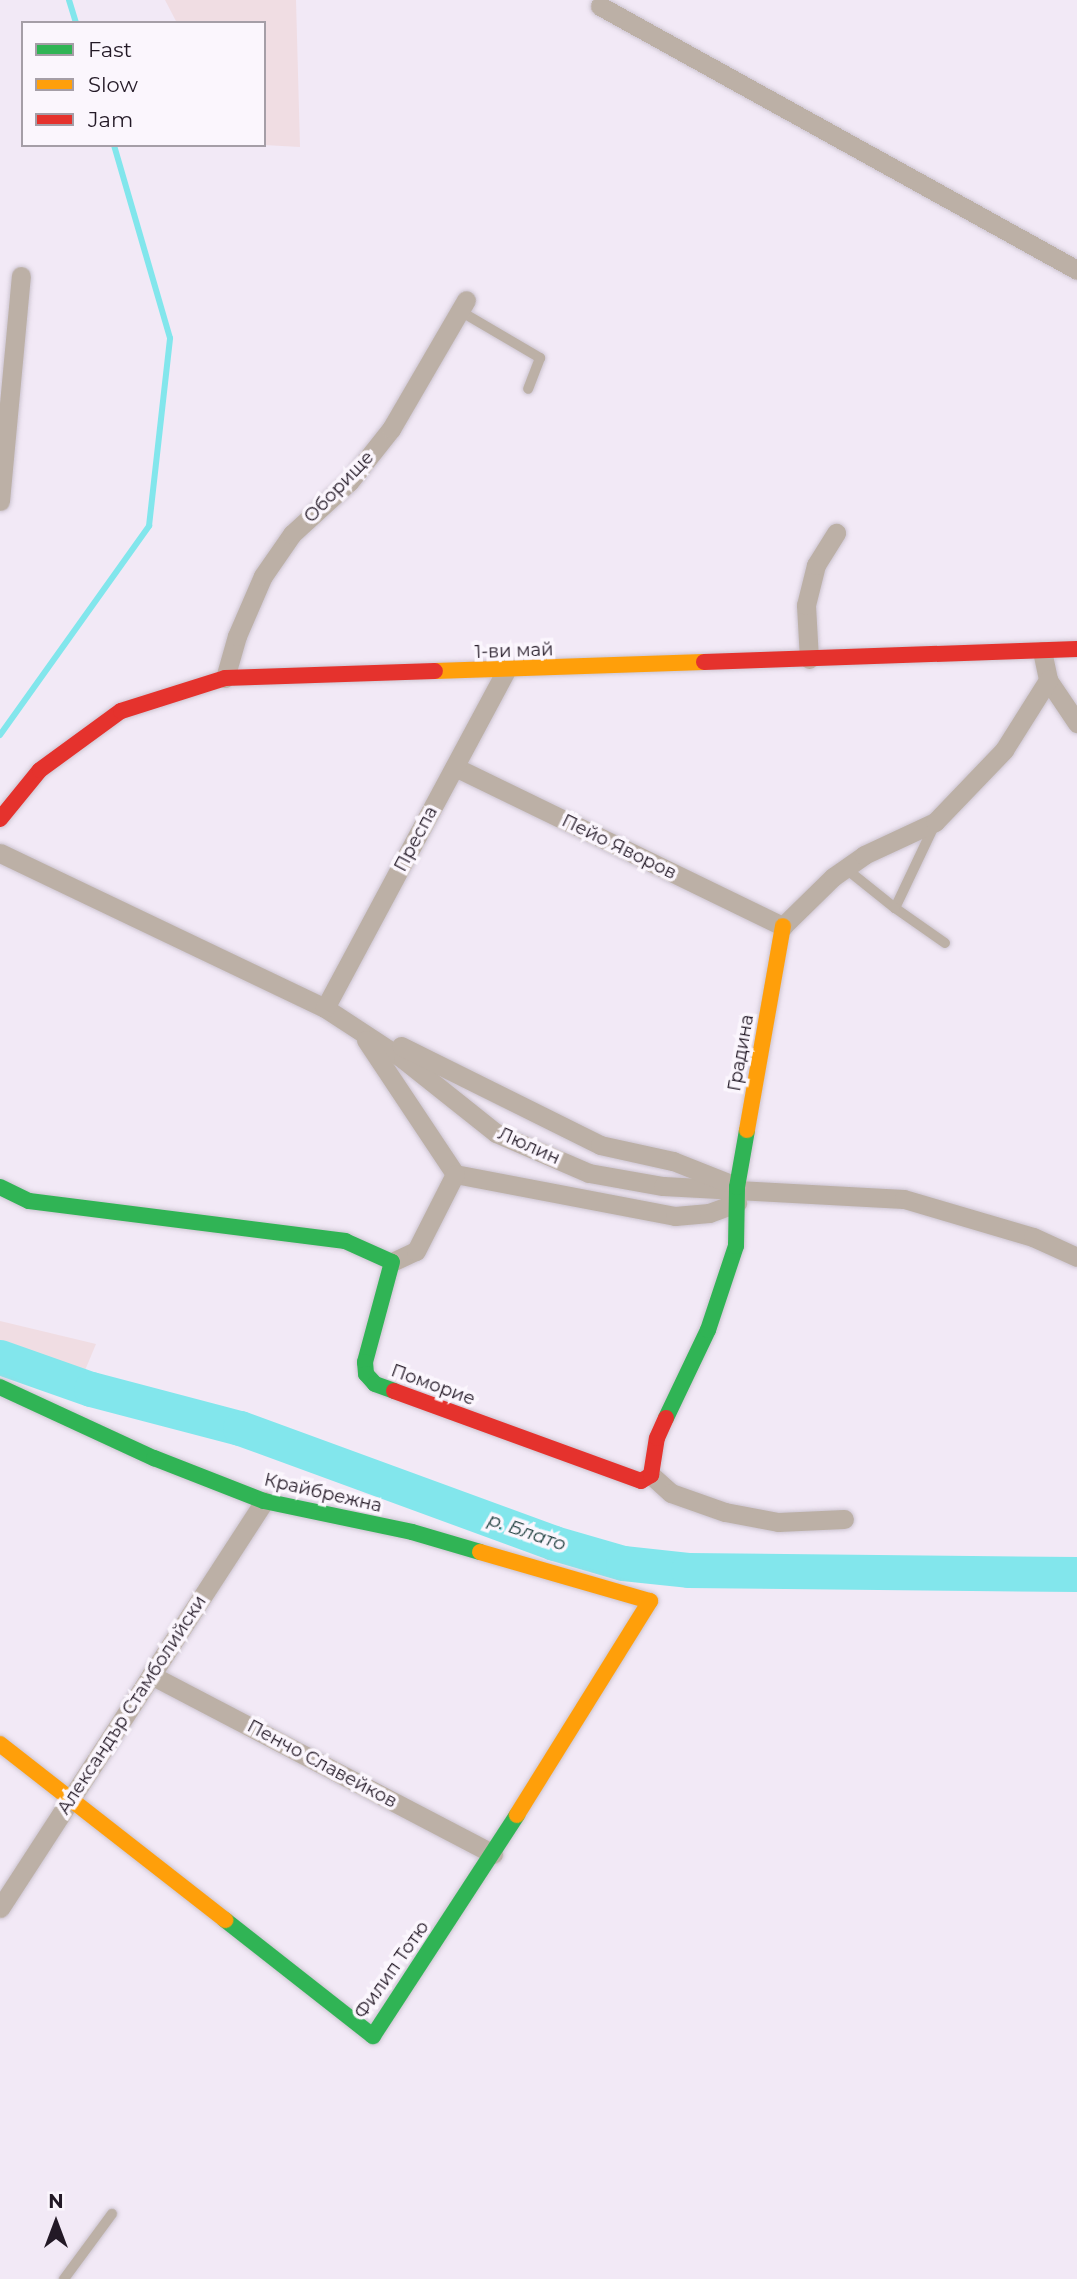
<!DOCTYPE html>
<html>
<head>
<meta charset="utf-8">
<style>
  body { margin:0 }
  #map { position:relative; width:1077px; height:2279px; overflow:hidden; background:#f2e9f6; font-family:Montserrat,sans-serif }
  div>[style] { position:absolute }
  .green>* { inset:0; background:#f0dde3 }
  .stream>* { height:6px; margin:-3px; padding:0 3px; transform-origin:3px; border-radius:3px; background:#82e6ec }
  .river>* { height:35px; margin:-17.5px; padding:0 17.5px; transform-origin:17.5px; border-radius:17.5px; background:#82e6ec }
  .roads { filter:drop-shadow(0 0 2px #ccc4d0) drop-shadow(0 0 2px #ccc4d0) }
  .lane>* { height:10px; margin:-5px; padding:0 5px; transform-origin:5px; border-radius:5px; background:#bcb0a6 }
  .street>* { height:19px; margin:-9.5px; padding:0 9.5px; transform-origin:9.5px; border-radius:9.5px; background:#bcb0a6 }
  .fast>* { height:16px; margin:-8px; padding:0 8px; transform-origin:8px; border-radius:8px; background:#30b455 }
  .slow>* { height:16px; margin:-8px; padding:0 8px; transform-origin:8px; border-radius:8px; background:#ff9f0a }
  .jam>* { height:16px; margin:-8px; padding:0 8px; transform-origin:8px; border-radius:8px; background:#e5322d }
  span { translate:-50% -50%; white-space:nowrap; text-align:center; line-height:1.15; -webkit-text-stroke:7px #fbf6fd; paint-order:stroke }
  .street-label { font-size:18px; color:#231926 }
  .water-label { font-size:19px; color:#264545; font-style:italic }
  .legend { position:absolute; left:21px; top:21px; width:245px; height:126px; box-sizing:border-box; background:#fbf6fd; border:2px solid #a59ea7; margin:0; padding:9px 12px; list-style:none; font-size:21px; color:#231926 }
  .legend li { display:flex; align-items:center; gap:14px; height:35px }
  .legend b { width:35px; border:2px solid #a59ea7 }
  .north { position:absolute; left:21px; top:2188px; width:70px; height:70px; -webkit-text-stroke:5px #fbf6fd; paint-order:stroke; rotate:0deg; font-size:19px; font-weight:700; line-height:28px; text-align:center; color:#231926 }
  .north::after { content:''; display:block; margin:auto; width:24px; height:32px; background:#231926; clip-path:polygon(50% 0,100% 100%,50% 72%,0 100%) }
</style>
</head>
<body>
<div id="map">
  <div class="green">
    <i style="clip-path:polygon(165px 0,296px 0,300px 147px,264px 145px,264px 23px,177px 23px)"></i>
    <i style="clip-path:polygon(0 1321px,96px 1344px,73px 1399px,0 1372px)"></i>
  </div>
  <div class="stream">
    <i style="left:69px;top:0;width:24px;rotate:73deg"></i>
    <i style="left:0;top:735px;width:257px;rotate:-54.5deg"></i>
    <i style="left:149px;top:526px;width:189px;rotate:-83.6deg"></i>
    <i style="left:170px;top:338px;width:201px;rotate:-106.2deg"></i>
  </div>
  <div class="river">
    <i style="left:0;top:1357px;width:96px;rotate:19.4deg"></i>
    <i style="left:91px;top:1389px;width:154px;rotate:14.7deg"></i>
    <i style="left:240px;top:1428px;width:334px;rotate:20.1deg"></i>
    <i style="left:554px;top:1543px;width:72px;rotate:16.2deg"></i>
    <i style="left:623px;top:1563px;width:65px;rotate:6.1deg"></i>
    <i style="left:688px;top:1570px;width:389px;rotate:0.6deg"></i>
  </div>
  <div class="roads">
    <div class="lane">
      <i style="left:460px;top:311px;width:93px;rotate:30.4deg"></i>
      <i style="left:540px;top:358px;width:33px;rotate:111deg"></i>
      <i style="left:934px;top:826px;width:91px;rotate:115.4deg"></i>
      <i style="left:895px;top:908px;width:61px;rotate:35deg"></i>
      <i style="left:845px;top:868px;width:64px;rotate:38.7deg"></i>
      <i style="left:64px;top:2279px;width:81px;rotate:-53.6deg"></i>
    </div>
    <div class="street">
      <i style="left:600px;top:6px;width:545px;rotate:28.96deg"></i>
      <i style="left:0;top:501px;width:226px;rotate:-84.7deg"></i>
      <i style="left:1042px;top:651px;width:30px;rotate:78deg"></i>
      <i style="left:1048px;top:680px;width:52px;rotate:56deg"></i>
      <i style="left:809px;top:659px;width:54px;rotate:-93.2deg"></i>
      <i style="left:806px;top:605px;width:41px;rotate:-76deg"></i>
      <i style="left:816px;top:565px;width:38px;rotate:-58deg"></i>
      <i style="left:225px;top:678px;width:44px;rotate:-74.1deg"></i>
      <i style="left:237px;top:636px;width:65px;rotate:-66.6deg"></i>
      <i style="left:263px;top:576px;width:51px;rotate:-55.4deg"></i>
      <i style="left:292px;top:534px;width:77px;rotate:-42.4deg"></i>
      <i style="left:349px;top:482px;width:68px;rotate:-51.6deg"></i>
      <i style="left:391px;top:429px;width:149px;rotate:-59.8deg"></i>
      <i style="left:455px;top:767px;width:365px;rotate:25.9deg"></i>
      <i style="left:783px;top:926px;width:70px;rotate:-44.4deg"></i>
      <i style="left:833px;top:877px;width:38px;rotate:-35deg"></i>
      <i style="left:864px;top:855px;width:78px;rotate:-24.9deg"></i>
      <i style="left:935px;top:822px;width:100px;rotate:-46.2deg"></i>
      <i style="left:1004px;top:750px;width:83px;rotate:-57.8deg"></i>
      <i style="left:0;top:853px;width:360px;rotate:25.5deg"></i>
      <i style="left:325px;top:1008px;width:93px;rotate:33.2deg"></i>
      <i style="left:403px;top:1059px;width:119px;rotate:38.5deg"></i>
      <i style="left:496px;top:1133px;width:101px;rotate:23.3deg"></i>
      <i style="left:589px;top:1173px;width:75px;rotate:10deg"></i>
      <i style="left:663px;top:1186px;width:241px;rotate:3.1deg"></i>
      <i style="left:904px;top:1199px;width:134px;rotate:16.4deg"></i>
      <i style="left:1033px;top:1237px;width:48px;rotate:24.4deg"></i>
      <i style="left:325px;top:1008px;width:383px;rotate:-61.8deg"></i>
      <i style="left:366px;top:1040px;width:161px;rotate:56.4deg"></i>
      <i style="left:455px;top:1174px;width:224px;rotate:10.8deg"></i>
      <i style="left:675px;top:1216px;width:34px;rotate:-5deg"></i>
      <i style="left:709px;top:1213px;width:30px;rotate:-20deg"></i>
      <i style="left:401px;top:1046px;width:222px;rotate:26.4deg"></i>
      <i style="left:600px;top:1145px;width:75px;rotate:12.4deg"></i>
      <i style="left:673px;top:1161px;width:57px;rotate:21.6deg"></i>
      <i style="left:392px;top:1262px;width:26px;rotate:-25deg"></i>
      <i style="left:416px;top:1251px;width:86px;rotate:-63.1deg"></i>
      <i style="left:651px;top:1475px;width:27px;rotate:42deg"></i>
      <i style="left:671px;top:1493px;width:57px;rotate:19.4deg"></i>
      <i style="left:725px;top:1512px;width:54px;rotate:10.7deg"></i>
      <i style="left:778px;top:1522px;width:66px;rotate:-2.6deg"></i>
      <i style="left:151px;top:1675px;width:386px;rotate:27.6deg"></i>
      <i style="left:0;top:1908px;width:485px;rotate:-57deg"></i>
    </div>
    <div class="fast">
      <i style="left:0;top:1187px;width:32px;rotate:26deg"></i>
      <i style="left:29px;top:1201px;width:319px;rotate:7.2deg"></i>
      <i style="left:345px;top:1241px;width:51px;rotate:24.1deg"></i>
      <i style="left:392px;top:1262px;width:104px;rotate:105.1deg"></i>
      <i style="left:365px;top:1362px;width:12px;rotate:85deg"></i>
      <i style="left:366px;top:1374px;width:13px;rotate:48deg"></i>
      <i style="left:375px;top:1384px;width:20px;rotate:20deg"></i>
      <i style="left:0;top:1387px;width:170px;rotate:24.8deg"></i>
      <i style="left:154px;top:1458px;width:118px;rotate:21.4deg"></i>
      <i style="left:264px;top:1501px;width:151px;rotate:11.8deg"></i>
      <i style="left:412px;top:1532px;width:71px;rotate:16.4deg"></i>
      <i style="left:666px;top:1418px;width:98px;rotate:-64.5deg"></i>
      <i style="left:708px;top:1330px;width:89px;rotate:-71.6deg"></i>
      <i style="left:736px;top:1246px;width:59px;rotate:-89deg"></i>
      <i style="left:737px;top:1187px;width:58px;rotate:-80deg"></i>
      <i style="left:225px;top:1920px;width:188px;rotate:38.1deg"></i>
      <i style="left:373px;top:2036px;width:264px;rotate:-56.9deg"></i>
    </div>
    <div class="slow">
      <i style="left:435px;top:671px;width:269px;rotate:-1.9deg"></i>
      <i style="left:747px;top:1130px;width:207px;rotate:-80deg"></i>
      <i style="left:480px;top:1552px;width:177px;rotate:16.1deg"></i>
      <i style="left:650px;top:1601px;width:252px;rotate:121.9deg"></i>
      <i style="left:0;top:1744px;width:286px;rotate:38deg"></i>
    </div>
    <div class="jam">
      <i style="left:704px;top:662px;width:373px;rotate:-2deg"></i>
      <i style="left:0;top:819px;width:63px;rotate:-50.8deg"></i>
      <i style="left:40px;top:770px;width:100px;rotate:-36.1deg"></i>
      <i style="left:121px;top:711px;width:109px;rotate:-17.6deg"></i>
      <i style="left:225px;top:678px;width:210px;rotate:-1.9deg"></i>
      <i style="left:394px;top:1391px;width:263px;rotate:20deg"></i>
      <i style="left:641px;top:1481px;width:12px;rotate:-31deg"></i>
      <i style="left:651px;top:1475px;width:37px;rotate:-81deg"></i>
      <i style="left:657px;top:1438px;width:22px;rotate:-66deg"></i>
    </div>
  </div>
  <div class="street-label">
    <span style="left:339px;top:487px;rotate:-46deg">Оборище</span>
    <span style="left:514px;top:651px;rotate:-2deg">1-ви май</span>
    <span style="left:416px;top:839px;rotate:-62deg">Преспа</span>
    <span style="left:619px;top:847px;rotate:26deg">Пейо Яворов</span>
    <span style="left:741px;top:1053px;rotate:-80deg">Градина</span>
    <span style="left:529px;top:1146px;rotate:24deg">Люлин</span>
    <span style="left:433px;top:1385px;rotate:20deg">Поморие</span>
    <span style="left:323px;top:1493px;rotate:13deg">Крайбрежна</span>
    <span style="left:132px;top:1705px;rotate:-57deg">Александър Стамболийски</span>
    <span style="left:322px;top:1764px;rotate:28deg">Пенчо Славейков</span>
    <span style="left:392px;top:1970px;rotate:-55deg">Филип Тотю</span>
  </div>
  <div class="water-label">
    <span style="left:527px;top:1532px;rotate:19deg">р. Блато</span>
  </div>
  <ul class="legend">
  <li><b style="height:9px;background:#30b455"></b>Fast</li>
  <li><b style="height:9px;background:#ff9f0a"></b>Slow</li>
  <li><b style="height:9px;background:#e5322d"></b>Jam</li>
  </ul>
  <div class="north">N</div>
</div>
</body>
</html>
